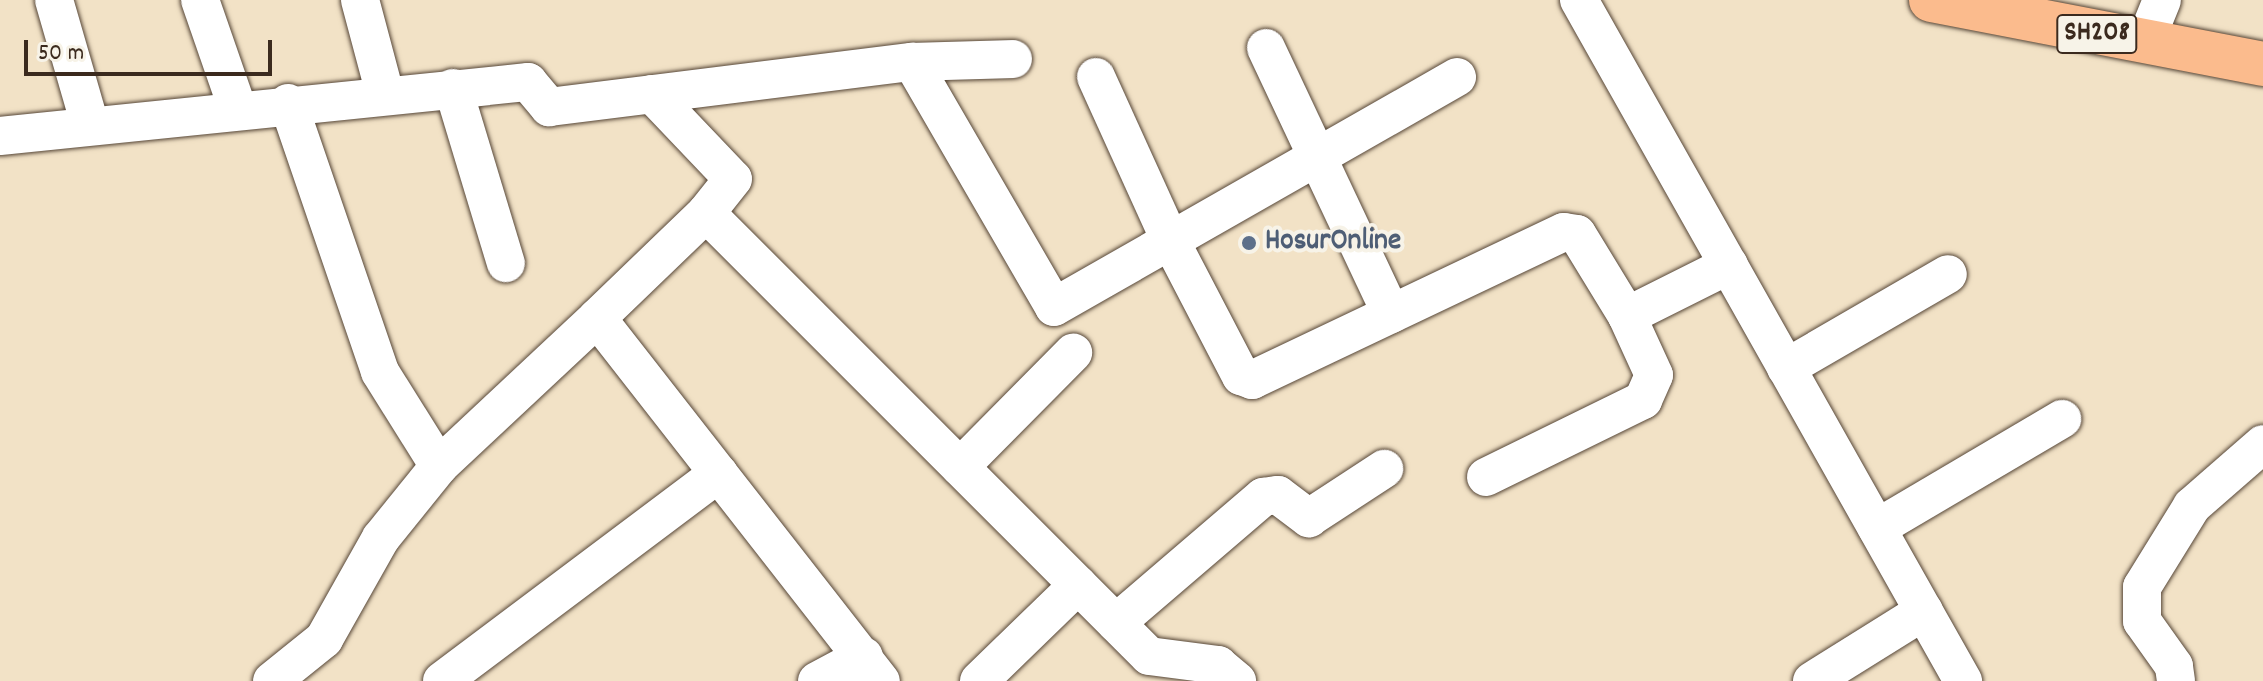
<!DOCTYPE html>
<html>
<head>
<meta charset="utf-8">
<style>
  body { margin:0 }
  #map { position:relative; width:2263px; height:681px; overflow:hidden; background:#f2e2c6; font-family:Dekko,sans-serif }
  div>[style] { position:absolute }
  .roads { filter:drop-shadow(0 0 2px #564637) drop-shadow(0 0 2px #564637) }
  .minor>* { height:38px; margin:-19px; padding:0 19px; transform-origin:19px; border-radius:19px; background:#fff }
  .primary>* { height:44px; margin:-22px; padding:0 22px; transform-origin:22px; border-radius:22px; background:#fbbb8d }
  .dots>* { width:22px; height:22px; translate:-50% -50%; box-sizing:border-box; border:4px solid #f7f3e8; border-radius:50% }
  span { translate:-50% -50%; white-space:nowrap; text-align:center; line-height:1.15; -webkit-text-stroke:8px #f7f3e8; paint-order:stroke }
  .shield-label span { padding:2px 6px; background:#f7f3e8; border:2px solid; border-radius:6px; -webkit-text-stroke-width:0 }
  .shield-label { font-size:28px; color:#3b2a1e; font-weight:700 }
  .service-label { font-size:30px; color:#4e5e75; font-weight:700 }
  .left { translate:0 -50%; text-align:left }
  .scale { position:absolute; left:24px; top:40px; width:248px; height:36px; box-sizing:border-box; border:4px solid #3b2a1e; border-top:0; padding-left:10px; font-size:24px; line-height:28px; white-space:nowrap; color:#3b2a1e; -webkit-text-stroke:6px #f7f3e8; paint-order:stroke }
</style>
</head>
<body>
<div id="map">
  <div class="roads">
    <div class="minor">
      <i style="left:54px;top:0;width:126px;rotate:73.9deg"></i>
      <i style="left:200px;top:0;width:113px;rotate:70.9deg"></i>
      <i style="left:360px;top:0;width:97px;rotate:75.1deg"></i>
      <i style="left:1579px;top:0;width:782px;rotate:60.58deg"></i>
      <i style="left:2145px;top:42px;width:45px;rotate:-68deg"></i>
      <i style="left:1266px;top:48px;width:294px;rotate:64.8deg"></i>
      <i style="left:912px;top:62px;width:101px;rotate:-1.7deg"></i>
      <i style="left:1096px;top:77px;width:175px;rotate:65.6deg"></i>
      <i style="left:1168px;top:236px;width:158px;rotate:62.5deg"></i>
      <i style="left:1241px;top:376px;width:12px;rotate:20deg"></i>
      <i style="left:1252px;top:380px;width:345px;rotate:-25.4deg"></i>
      <i style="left:1564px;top:232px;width:13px;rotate:9deg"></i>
      <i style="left:1577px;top:234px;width:96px;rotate:58.6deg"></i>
      <i style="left:1627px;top:316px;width:114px;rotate:-26.6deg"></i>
      <i style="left:453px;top:88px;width:183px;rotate:73.2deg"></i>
      <i style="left:652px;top:94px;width:117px;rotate:46.4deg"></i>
      <i style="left:733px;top:179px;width:43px;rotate:128.5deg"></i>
      <i style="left:288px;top:103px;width:284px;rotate:71.1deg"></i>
      <i style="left:380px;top:372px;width:111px;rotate:57.9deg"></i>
      <i style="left:0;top:136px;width:531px;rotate:-5.84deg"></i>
      <i style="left:528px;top:82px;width:33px;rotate:50deg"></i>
      <i style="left:549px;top:107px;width:366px;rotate:-7.1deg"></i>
      <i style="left:912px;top:62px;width:283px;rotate:59.9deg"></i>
      <i style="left:1054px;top:307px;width:464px;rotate:-29.7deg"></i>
      <i style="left:597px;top:318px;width:151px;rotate:-43.9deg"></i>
      <i style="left:706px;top:213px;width:626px;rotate:45deg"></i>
      <i style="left:1149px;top:656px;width:70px;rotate:7.4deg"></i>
      <i style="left:1218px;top:665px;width:25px;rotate:40deg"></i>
      <i style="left:1786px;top:368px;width:187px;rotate:-30.1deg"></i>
      <i style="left:960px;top:467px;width:161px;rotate:-45.3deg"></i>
      <i style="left:1486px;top:477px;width:175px;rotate:-26.1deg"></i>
      <i style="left:1643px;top:400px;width:27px;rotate:-66deg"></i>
      <i style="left:1654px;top:375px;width:65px;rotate:-114.6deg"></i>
      <i style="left:1877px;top:528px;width:215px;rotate:-30.5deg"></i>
      <i style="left:1116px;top:623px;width:194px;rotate:-40.6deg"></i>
      <i style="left:1263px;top:497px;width:15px;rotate:-8deg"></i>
      <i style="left:1278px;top:495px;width:39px;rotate:37deg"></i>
      <i style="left:1309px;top:518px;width:90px;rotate:-33.2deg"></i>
      <i style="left:272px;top:681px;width:67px;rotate:-38.9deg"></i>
      <i style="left:324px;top:639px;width:116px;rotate:-60.6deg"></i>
      <i style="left:381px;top:538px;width:92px;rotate:-51.1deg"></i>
      <i style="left:439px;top:466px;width:216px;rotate:-43.1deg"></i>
      <i style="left:597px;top:318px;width:461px;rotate:52deg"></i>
      <i style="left:442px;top:681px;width:346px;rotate:-36.9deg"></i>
      <i style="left:817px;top:681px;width:53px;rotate:-28deg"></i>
      <i style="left:979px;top:681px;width:138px;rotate:-44.1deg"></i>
      <i style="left:1812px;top:681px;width:132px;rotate:-32deg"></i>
      <i style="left:2176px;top:681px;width:15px;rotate:-98deg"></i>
      <i style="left:2174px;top:666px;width:55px;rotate:-125.4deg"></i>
      <i style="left:2142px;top:621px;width:34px;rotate:-90deg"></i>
      <i style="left:2142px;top:587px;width:95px;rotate:-58.3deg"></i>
      <i style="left:2192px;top:506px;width:94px;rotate:-41.1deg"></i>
    </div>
    <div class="primary">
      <i style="left:1931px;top:0;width:338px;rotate:10.9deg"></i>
    </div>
  </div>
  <div class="dots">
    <i style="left:1249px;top:243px;background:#5c6f8a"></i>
  </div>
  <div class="shield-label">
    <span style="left:2097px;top:34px">SH208</span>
  </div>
  <div class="service-label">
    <span class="left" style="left:1265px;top:243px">HosurOnline</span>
  </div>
  <div class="scale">50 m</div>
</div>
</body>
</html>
